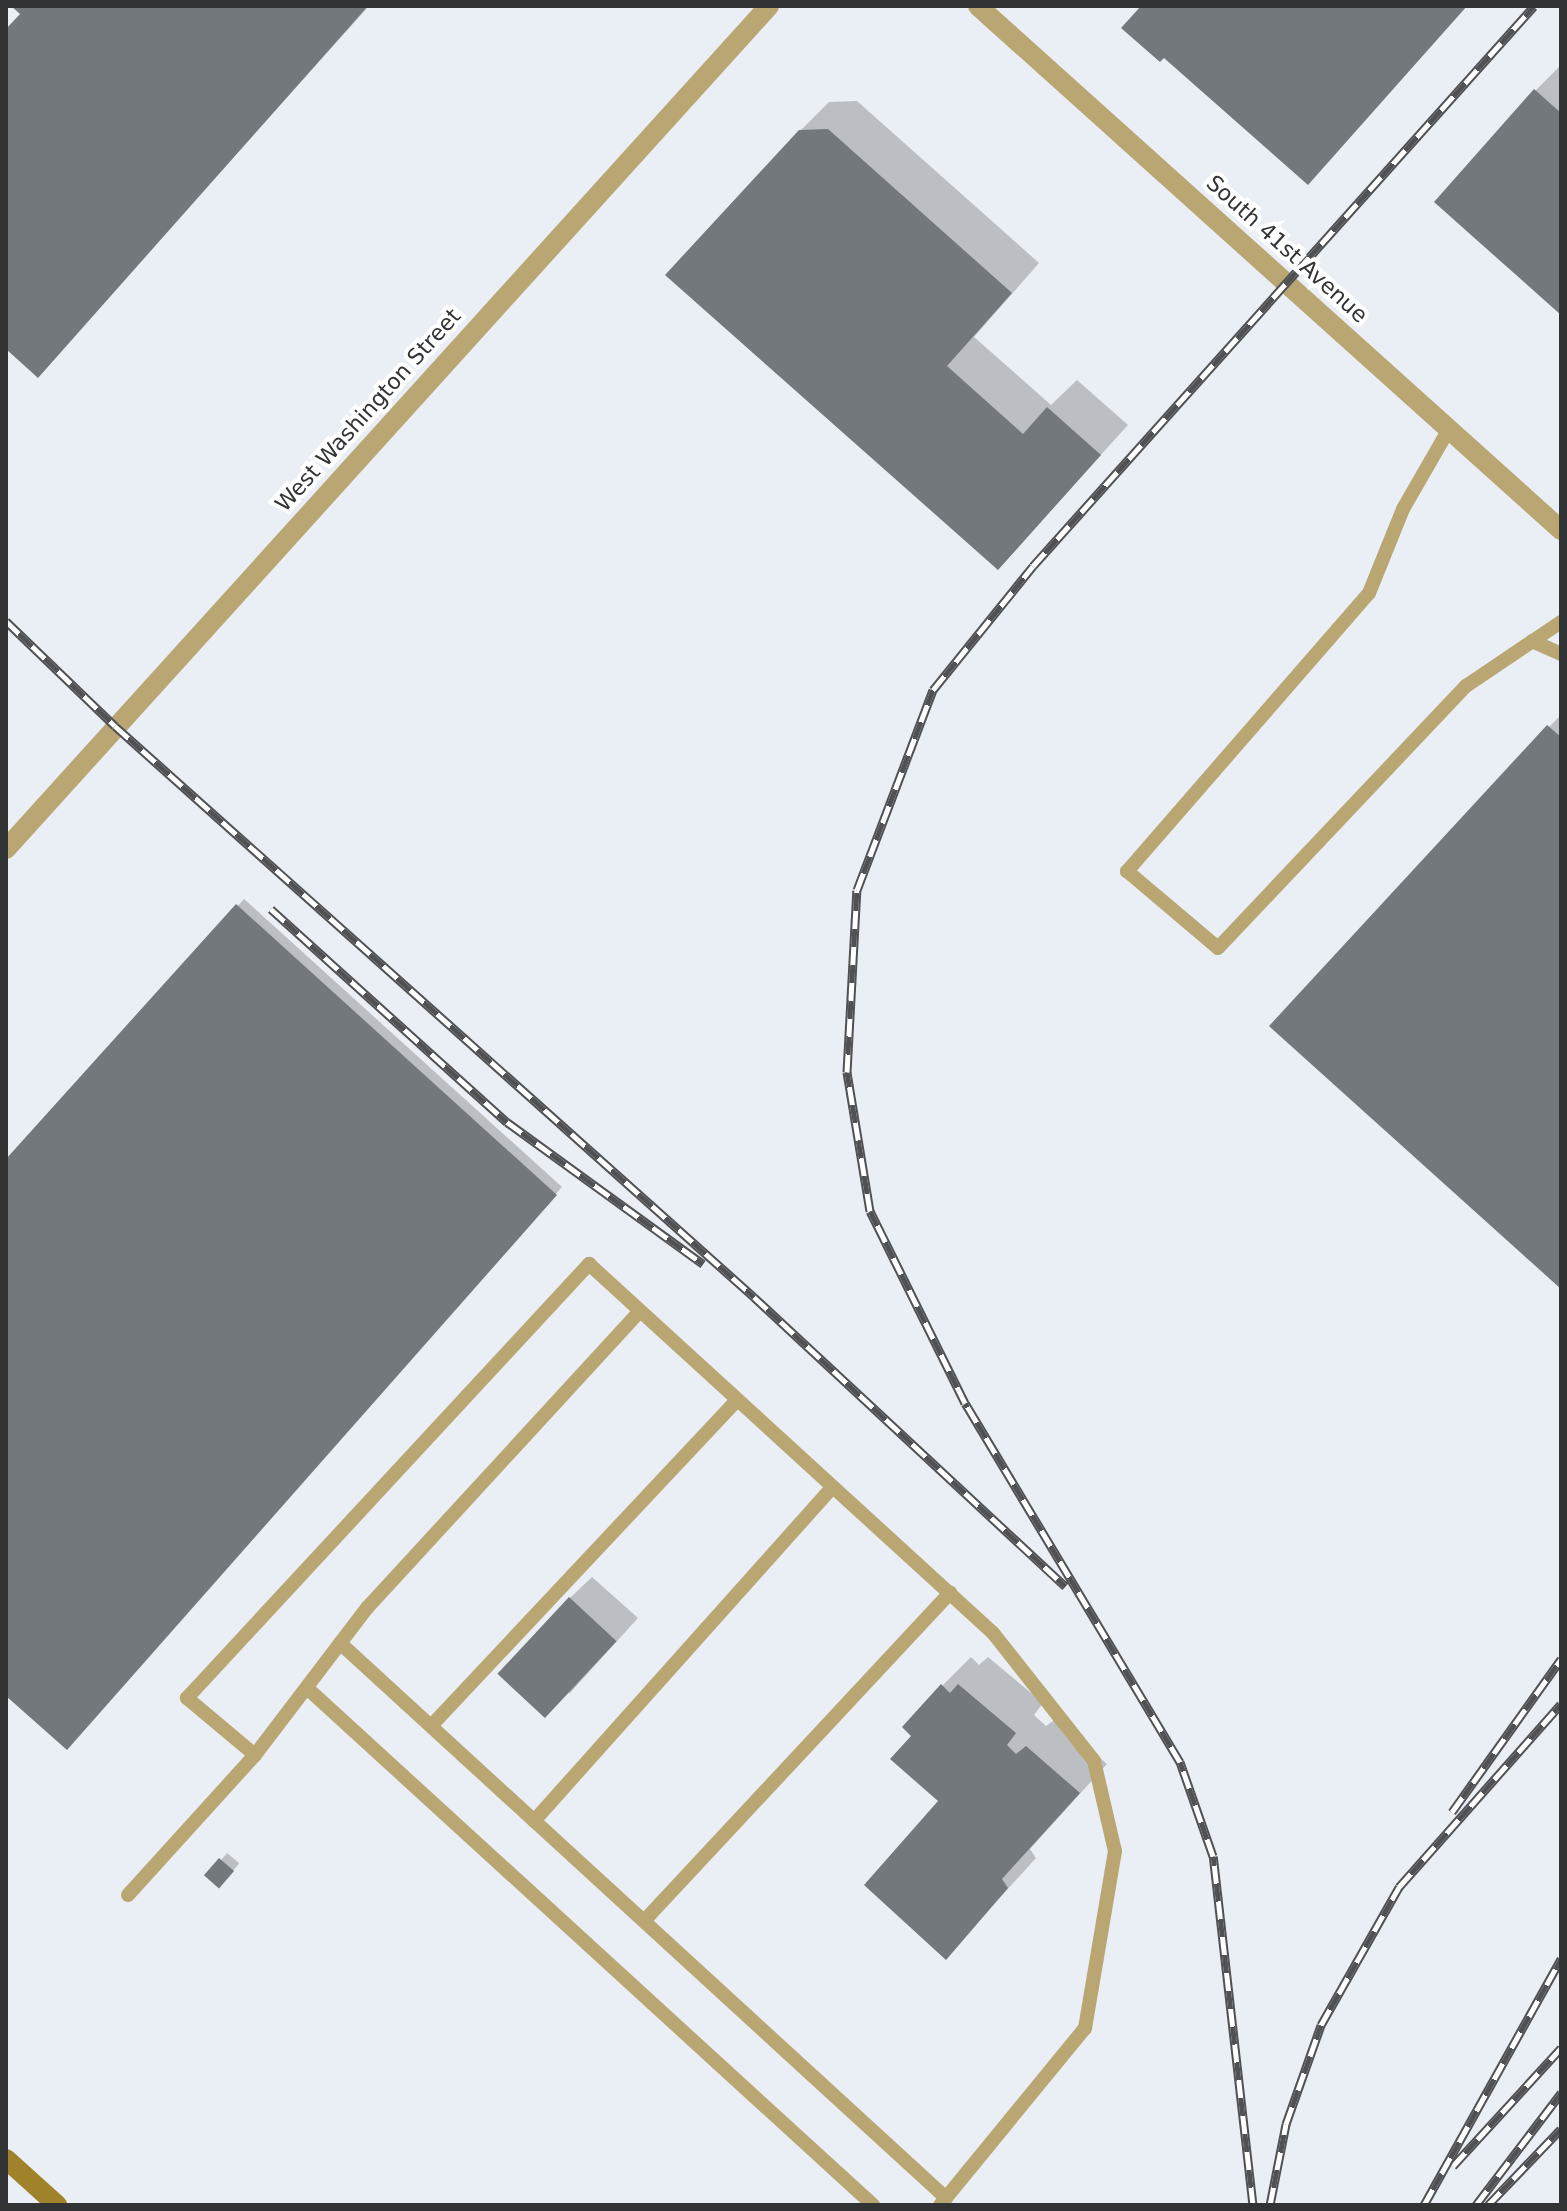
<!DOCTYPE html>
<html>
<head>
<meta charset="utf-8">
<style>
  body { margin:0 }
  #map { position:relative; width:1567px; height:2211px; overflow:hidden; background:#eaeff5; font-family:"DejaVu Sans",sans-serif }
  div>[style] { position:absolute }
  .shadow>* { inset:0; background:#0003; transform-origin:0 0 }
  .building>* { inset:0; background:#73787c; transform-origin:0 0 }
  .service>* { height:14px; margin:-7px; padding:0 7px; transform-origin:7px; border-radius:7px; background:#baa673 }
  .minor>* { height:20px; margin:-10px; padding:0 10px; transform-origin:10px; border-radius:10px; background:#baa673 }
  .secondary>* { height:20px; margin:-10px; padding:0 10px; transform-origin:10px; border-radius:10px; background:#a0822b }
  .rail>* { height:9px; margin-top:-4.5px; transform-origin:0; background:repeating-linear-gradient(90deg,#fff 0 18px,#4f5154 0 36px); box-sizing:border-box; border-block:2px solid #4f5154 }
  span { translate:-50% -50%; white-space:nowrap; text-align:center; line-height:1.15; -webkit-text-stroke:8px #fff; paint-order:stroke }
  .street-label { font-size:22px; color:#313335 }
  .frame { position:absolute; inset:0; border:8px solid #313335; pointer-events:none }
</style>
</head>
<body>
<div id="map">
  <div class="shadow">
    <i style="clip-path:polygon(14px 6px,369px 6px,38px 375px,6px 347px,6px 32px,23px 14px)"></i>
    <i style="clip-path:polygon(1143px 6px,1467px 6px,1307px 182px)"></i>
    <i style="clip-path:polygon(1561px 65px,1561px 312px,1535px 91px)"></i>
    <i style="clip-path:polygon(857px 101px,1039px 263px,974px 337px,1051px 405px,1077px 380px,1128px 425px,998px 568px,800px 131px,829px 102px)"></i>
    <i style="clip-path:polygon(1561px 715px,1561px 1287px,1549px 727px)"></i>
    <i style="clip-path:polygon(244px 899px,562px 1187px,74px 1740px,6px 1693px,6px 1162px)"></i>
    <i style="clip-path:polygon(592px 1577px,638px 1618px,569px 1694px,570px 1598px)"></i>
    <i style="clip-path:polygon(971px 1657px,979px 1665px,988px 1657px,1043px 1703px,1034px 1715px,1046px 1726px,1056px 1719px,1107px 1764px,1030px 1849px,1036px 1858px,946px 1957px,941px 1800px,914px 1736px,942px 1686px)"></i>
    <i style="left:227px;top:1853px;width:16px;height:30px;rotate:40deg"></i>
  </div>
  <div class="building">
    <i style="clip-path:polygon(11px 6px,368px 6px,38px 378px,6px 349px,6px 29px,20px 14px)"></i>
    <i style="clip-path:polygon(1141px 6px,1467px 6px,1308px 185px,1164px 58px,1160px 62px,1121px 28px)"></i>
    <i style="clip-path:polygon(1534px 89px,1561px 113px,1561px 315px,1434px 202px)"></i>
    <i style="clip-path:polygon(828px 129px,1012px 293px,947px 366px,1023px 434px,1047px 407px,1101px 455px,998px 570px,665px 275px,799px 130px)"></i>
    <i style="clip-path:polygon(1547px 725px,1561px 737px,1561px 1289px,1269px 1026px)"></i>
    <i style="clip-path:polygon(236px 904px,557px 1195px,67px 1750px,6px 1696px,6px 1159px)"></i>
    <i style="left:569px;top:1597px;width:65px;height:105px;rotate:43deg"></i>
    <i style="clip-path:polygon(941px 1684px,950px 1693px,958px 1684px,1016px 1733px,1007px 1745px,1016px 1754px,1026px 1746px,1080px 1793px,1002px 1879px,1008px 1888px,946px 1960px,864px 1885px,938px 1801px,890px 1759px,911px 1736px,902px 1727px)"></i>
    <i style="left:219px;top:1858px;width:20px;height:23px;rotate:41deg"></i>
  </div>
  <div class="service">
    <i style="left:1449px;top:429px;width:92px;rotate:119.9deg"></i>
    <i style="left:1403px;top:509px;width:91px;rotate:112deg"></i>
    <i style="left:1369px;top:593px;width:369px;rotate:131deg"></i>
    <i style="left:1127px;top:871px;width:119px;rotate:40.2deg"></i>
    <i style="left:1218px;top:948px;width:361px;rotate:-46.6deg"></i>
    <i style="left:1466px;top:686px;width:115px;rotate:-34deg"></i>
    <i style="left:1532px;top:641px;width:32px;rotate:24deg"></i>
    <i style="left:340px;top:1643px;width:822px;rotate:42.48deg"></i>
    <i style="left:307px;top:1688px;width:767px;rotate:42.41deg"></i>
    <i style="left:431px;top:1726px;width:447px;rotate:-46.8deg"></i>
    <i style="left:255px;top:1755px;width:185px;rotate:-52.7deg"></i>
    <i style="left:367px;top:1608px;width:403px;rotate:-47.4deg"></i>
    <i style="left:534px;top:1821px;width:448px;rotate:-48.2deg"></i>
    <i style="left:128px;top:1895px;width:189px;rotate:-47.8deg"></i>
    <i style="left:255px;top:1755px;width:89px;rotate:-140deg"></i>
    <i style="left:187px;top:1698px;width:592px;rotate:-47.19deg"></i>
    <i style="left:589px;top:1264px;width:547px;rotate:42.41deg"></i>
    <i style="left:993px;top:1633px;width:163px;rotate:51.7deg"></i>
    <i style="left:1094px;top:1761px;width:92px;rotate:76.9deg"></i>
    <i style="left:1115px;top:1851px;width:180px;rotate:99.6deg"></i>
    <i style="left:1085px;top:2028px;width:229px;rotate:129.3deg"></i>
    <i style="left:644px;top:1921px;width:449px;rotate:-47deg"></i>
  </div>
  <div class="minor">
    <i style="left:978px;top:6px;width:784px;rotate:41.95deg"></i>
    <i style="left:6px;top:849px;width:1137px;rotate:-47.85deg"></i>
  </div>
  <div class="secondary">
    <i style="left:6px;top:2159px;width:69px;rotate:42deg"></i>
  </div>
  <div class="rail">
    <i style="left:6px;top:621px;width:151px;rotate:43.9deg"></i>
    <i style="left:115px;top:726px;width:857px;rotate:41.78deg"></i>
    <i style="left:754px;top:1297px;width:425px;rotate:42.9deg"></i>
    <i style="left:271px;top:909px;width:318px;rotate:42.1deg"></i>
    <i style="left:507px;top:1122px;width:242px;rotate:35.9deg"></i>
    <i style="left:1452px;top:1812px;width:188px;rotate:-54.5deg"></i>
    <i style="left:1453px;top:2166px;width:160px;rotate:-47.5deg"></i>
    <i style="left:1253px;top:2205px;width:351px;rotate:-96.5deg"></i>
    <i style="left:1213px;top:1856px;width:100px;rotate:-109.3deg"></i>
    <i style="left:1180px;top:1762px;width:418px;rotate:-120.9deg"></i>
    <i style="left:965px;top:1403px;width:214px;rotate:-116.3deg"></i>
    <i style="left:870px;top:1211px;width:141px;rotate:-99.4deg"></i>
    <i style="left:847px;top:1072px;width:182px;rotate:-86.9deg"></i>
    <i style="left:857px;top:890px;width:214px;rotate:-69.2deg"></i>
    <i style="left:933px;top:690px;width:159px;rotate:-51.1deg"></i>
    <i style="left:1033px;top:566px;width:751px;rotate:-48.18deg"></i>
    <i style="left:1270px;top:2205px;width:83px;rotate:-78.8deg"></i>
    <i style="left:1286px;top:2124px;width:105px;rotate:-70.5deg"></i>
    <i style="left:1321px;top:2025px;width:159px;rotate:-60.5deg"></i>
    <i style="left:1399px;top:1887px;width:244px;rotate:-48.5deg"></i>
    <i style="left:1424px;top:2205px;width:282px;rotate:-60.9deg"></i>
    <i style="left:1476px;top:2205px;width:141px;rotate:-52.8deg"></i>
    <i style="left:1488px;top:2205px;width:105px;rotate:-46.2deg"></i>
  </div>
  <div class="street-label">
    <span style="left:1287px;top:249px;rotate:42deg">South 41st Avenue</span>
    <span style="left:368px;top:410px;rotate:-48deg">West Washington Street</span>
  </div>
  <div class="frame"></div>
</div>
</body>
</html>
